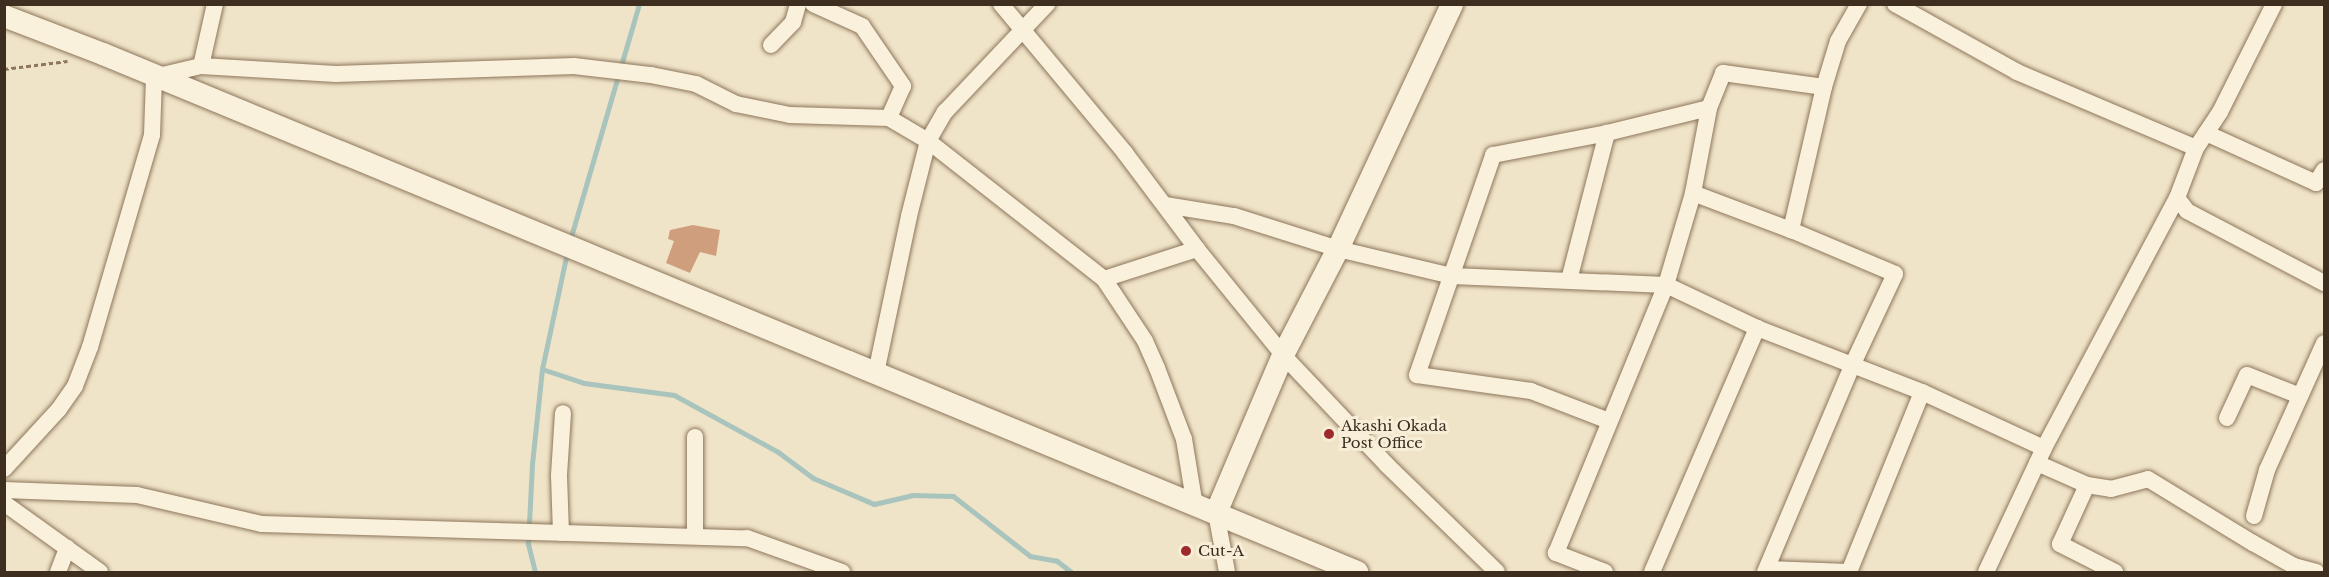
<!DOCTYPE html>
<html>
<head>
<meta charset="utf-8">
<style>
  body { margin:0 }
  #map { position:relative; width:2329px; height:577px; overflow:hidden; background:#f0e4c8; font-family:"Libre Baskerville",serif }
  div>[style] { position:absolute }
  .stream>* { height:5px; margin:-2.5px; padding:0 2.5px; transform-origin:2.5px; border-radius:2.5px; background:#a9c4bc }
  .building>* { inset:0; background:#cf9f7d }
  .path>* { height:3px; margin-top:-1.5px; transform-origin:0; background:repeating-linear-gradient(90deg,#8d765c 0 4.5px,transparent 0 7.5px) }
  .roads { filter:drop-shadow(0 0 2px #8d765c) drop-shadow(0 0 2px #8d765c) }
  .street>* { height:16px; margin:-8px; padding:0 8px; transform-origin:8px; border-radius:8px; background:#faf1dc }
  .secondary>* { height:22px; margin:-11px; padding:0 11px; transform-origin:11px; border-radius:11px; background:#faf1dc }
  .dots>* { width:16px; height:16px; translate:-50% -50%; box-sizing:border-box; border:3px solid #f7eed8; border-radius:50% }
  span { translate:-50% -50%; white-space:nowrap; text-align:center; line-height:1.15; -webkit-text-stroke:6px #f7eed8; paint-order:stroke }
  .poi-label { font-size:15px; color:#3d2e20 }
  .left { translate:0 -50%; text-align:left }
  .frame { position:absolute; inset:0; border:6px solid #3d2e20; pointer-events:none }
</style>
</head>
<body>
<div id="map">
  <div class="stream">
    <i style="left:570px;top:240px;width:246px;rotate:-73.7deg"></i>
    <i style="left:542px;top:369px;width:44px;rotate:18.4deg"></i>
    <i style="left:584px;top:383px;width:91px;rotate:7.6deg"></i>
    <i style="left:674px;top:395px;width:119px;rotate:28.7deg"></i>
    <i style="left:778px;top:452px;width:44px;rotate:36.6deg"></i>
    <i style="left:813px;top:478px;width:66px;rotate:23.1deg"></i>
    <i style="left:874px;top:504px;width:39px;rotate:-13deg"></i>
    <i style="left:912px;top:495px;width:41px;rotate:1.4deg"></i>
    <i style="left:953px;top:496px;width:98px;rotate:37.9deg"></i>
    <i style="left:1030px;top:556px;width:27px;rotate:10deg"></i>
    <i style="left:1057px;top:561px;width:18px;rotate:38deg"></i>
    <i style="left:535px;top:572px;width:30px;rotate:-104deg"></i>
    <i style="left:528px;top:543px;width:79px;rotate:-87.1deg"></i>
    <i style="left:532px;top:464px;width:96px;rotate:-84deg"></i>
    <i style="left:542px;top:369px;width:120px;rotate:-77.9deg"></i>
  </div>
  <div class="building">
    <i style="clip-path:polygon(693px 225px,720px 230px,716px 256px,700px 252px,690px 273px,666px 263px,674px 241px,668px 239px,670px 230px)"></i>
  </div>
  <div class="path">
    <i style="left:4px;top:69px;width:64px;rotate:-7.1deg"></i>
  </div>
  <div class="roads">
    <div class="street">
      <i style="left:813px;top:4px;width:54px;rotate:24.2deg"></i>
      <i style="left:862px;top:26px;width:73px;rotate:55.7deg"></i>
      <i style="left:903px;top:86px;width:35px;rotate:114deg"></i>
      <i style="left:1001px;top:4px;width:194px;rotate:50.2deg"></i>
      <i style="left:1125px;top:153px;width:120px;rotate:53.1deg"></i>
      <i style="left:1197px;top:249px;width:136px;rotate:50.9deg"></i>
      <i style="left:1283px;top:355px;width:151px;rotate:46.6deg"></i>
      <i style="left:1387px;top:465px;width:153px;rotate:44.2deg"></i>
      <i style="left:1895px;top:4px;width:140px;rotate:29.1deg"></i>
      <i style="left:2017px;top:72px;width:194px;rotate:23deg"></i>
      <i style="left:771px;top:45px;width:32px;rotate:-46deg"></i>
      <i style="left:793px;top:22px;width:19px;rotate:-74deg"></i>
      <i style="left:201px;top:66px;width:64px;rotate:-77.3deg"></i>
      <i style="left:1824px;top:87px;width:48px;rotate:-73.1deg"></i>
      <i style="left:1838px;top:41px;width:43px;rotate:-60.4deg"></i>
      <i style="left:2206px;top:133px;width:121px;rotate:24.4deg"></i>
      <i style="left:2316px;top:183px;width:15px;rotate:-58deg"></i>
      <i style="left:1693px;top:193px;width:105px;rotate:20.7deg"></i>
      <i style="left:2177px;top:198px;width:16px;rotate:52deg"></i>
      <i style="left:2187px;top:211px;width:155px;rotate:27.7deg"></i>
      <i style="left:1165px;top:205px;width:70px;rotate:9.1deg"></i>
      <i style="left:1234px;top:216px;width:109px;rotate:17.6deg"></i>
      <i style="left:1338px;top:249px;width:117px;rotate:13.3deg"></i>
      <i style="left:1452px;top:276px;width:214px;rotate:2.4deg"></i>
      <i style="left:1666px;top:285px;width:101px;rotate:25.3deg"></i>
      <i style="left:1757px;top:328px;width:177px;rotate:21.2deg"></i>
      <i style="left:1922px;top:392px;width:134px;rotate:24.7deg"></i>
      <i style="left:1104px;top:279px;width:98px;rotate:-17.9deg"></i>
      <i style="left:1569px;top:280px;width:152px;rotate:-75.5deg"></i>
      <i style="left:876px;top:373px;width:160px;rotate:-78.1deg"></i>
      <i style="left:909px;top:216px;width:77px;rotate:-75.8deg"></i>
      <i style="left:928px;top:141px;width:34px;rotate:-60deg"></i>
      <i style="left:945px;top:112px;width:149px;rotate:-46.6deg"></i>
      <i style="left:2227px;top:418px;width:47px;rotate:-65.1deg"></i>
      <i style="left:2247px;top:375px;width:57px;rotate:21.6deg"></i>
      <i style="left:1609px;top:421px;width:84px;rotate:-159deg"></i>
      <i style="left:1531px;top:391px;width:115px;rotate:-172deg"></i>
      <i style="left:1417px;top:375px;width:233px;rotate:-70.9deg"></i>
      <i style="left:1493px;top:155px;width:116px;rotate:-10.9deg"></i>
      <i style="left:1607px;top:133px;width:105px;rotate:-13.8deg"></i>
      <i style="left:1709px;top:108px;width:38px;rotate:-68deg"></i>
      <i style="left:1723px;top:73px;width:102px;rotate:7.9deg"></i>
      <i style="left:1824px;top:87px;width:147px;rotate:103deg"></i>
      <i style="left:1791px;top:230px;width:113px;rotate:22.9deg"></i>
      <i style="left:1895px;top:274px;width:102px;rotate:115.1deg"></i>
      <i style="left:1852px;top:366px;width:224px;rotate:112.9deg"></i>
      <i style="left:695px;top:437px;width:98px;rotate:90deg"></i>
      <i style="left:2037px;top:463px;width:55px;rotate:23.7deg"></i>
      <i style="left:2087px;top:485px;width:65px;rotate:114.6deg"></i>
      <i style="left:2060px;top:544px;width:62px;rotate:27deg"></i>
      <i style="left:4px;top:469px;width:81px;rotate:-47.5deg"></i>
      <i style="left:59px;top:409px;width:28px;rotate:-55deg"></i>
      <i style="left:75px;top:386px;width:42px;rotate:-69deg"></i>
      <i style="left:90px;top:347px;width:221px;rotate:-73.7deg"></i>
      <i style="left:152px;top:135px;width:58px;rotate:-88deg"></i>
      <i style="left:154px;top:77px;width:48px;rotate:-13.2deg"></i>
      <i style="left:201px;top:66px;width:135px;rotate:3.4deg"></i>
      <i style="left:336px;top:74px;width:238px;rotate:-1.9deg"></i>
      <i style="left:574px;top:66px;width:78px;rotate:6.7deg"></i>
      <i style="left:651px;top:75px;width:46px;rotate:11.3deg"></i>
      <i style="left:696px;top:84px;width:45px;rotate:26.6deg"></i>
      <i style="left:736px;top:104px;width:55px;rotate:11.5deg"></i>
      <i style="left:790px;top:115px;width:99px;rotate:1.7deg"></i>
      <i style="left:889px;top:118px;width:45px;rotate:30.5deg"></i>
      <i style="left:928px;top:141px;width:224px;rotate:38.1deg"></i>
      <i style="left:1104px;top:279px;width:74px;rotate:56.5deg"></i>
      <i style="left:1145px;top:341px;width:30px;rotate:66deg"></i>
      <i style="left:1157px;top:368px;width:76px;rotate:69.2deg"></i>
      <i style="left:1184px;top:439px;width:68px;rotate:80.7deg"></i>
      <i style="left:2087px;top:485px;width:24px;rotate:9deg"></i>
      <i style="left:2111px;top:489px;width:38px;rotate:-15deg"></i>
      <i style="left:2148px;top:479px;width:123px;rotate:31.4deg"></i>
      <i style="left:2253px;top:543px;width:47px;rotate:29.3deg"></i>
      <i style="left:2294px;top:566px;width:23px;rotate:15deg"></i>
      <i style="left:4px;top:490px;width:133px;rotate:2.2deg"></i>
      <i style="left:137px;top:495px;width:128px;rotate:13.1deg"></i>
      <i style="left:262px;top:524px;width:485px;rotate:1.7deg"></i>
      <i style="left:747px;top:538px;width:101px;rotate:19.7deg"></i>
      <i style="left:4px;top:503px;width:118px;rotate:35.7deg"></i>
      <i style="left:1216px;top:513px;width:60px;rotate:79.4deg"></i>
      <i style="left:2254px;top:516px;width:48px;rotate:-74.2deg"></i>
      <i style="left:2267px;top:470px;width:139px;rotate:-65.8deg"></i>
      <i style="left:561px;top:533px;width:58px;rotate:-92deg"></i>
      <i style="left:559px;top:475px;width:62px;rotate:-86.3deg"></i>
      <i style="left:1767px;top:569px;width:81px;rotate:2.1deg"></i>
      <i style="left:58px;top:572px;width:26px;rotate:-69deg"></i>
      <i style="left:1605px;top:572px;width:53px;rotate:-158.8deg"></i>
      <i style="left:1556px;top:553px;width:290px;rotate:-67.7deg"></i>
      <i style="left:1666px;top:285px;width:96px;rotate:-73.6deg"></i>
      <i style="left:1693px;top:193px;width:86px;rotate:-79.3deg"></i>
      <i style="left:1652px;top:572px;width:266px;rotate:-66.7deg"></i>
      <i style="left:1849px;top:572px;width:194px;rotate:-67.9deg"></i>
      <i style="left:1986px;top:572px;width:137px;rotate:-64.9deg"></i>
      <i style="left:2044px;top:448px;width:283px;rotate:-62deg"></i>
      <i style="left:2177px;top:198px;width:53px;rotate:-69.2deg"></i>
      <i style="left:2196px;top:148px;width:43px;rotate:-56.3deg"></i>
      <i style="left:2220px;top:112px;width:121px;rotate:-63.4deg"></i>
    </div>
    <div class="secondary">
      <i style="left:4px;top:16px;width:106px;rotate:21deg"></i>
      <i style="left:103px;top:54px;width:1357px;rotate:22.44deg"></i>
      <i style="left:1216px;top:513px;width:172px;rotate:-67deg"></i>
      <i style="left:1283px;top:355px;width:119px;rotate:-62.6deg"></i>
      <i style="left:1338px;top:249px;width:270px;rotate:-65deg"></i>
    </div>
  </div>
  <div class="dots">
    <i style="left:1329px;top:434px;background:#9e2a2b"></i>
    <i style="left:1186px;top:551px;background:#9e2a2b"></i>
  </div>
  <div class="poi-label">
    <span class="left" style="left:1341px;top:434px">Akashi Okada<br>Post Office</span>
    <span class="left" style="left:1198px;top:551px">Cut-A</span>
  </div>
  <div class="frame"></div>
</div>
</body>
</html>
